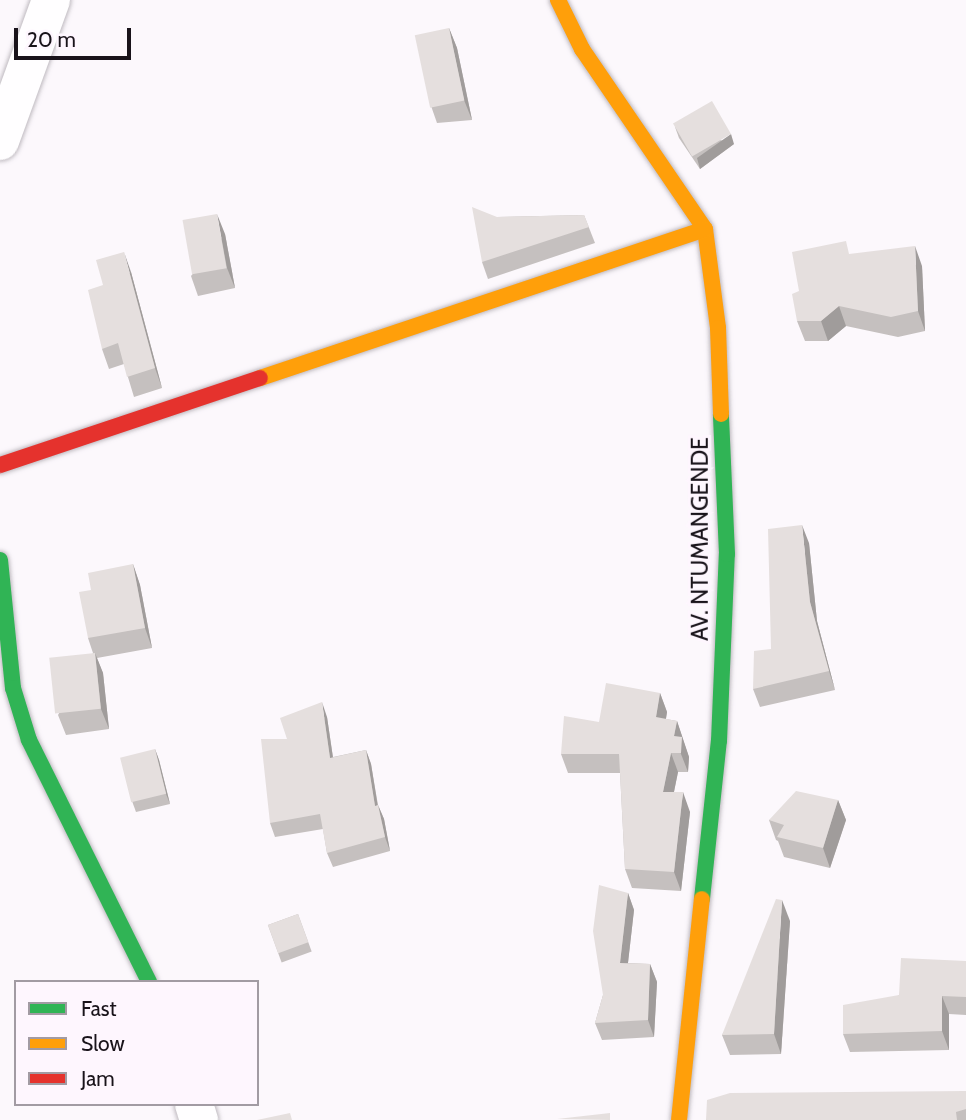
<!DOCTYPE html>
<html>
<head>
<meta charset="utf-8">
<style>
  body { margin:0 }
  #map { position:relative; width:966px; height:1120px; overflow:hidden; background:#fcf8fc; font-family:Cabin,sans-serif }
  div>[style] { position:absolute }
  .roads { filter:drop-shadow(0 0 2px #bfbac0) drop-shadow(0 0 2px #bfbac0) }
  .street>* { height:38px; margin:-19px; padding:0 19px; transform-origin:19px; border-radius:19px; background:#fffeff }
  .fast>* { height:16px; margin:-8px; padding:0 8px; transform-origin:8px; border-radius:8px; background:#30b455 }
  .slow>* { height:16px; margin:-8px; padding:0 8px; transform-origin:8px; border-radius:8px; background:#ff9f0a }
  .jam>* { height:16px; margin:-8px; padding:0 8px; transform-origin:8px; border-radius:8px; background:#e5322d }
  .wall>* { inset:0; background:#c5c0bf; transform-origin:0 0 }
  .shaded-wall>* { inset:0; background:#a09c9b }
  .building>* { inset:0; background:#e5dfde; transform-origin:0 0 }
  span { translate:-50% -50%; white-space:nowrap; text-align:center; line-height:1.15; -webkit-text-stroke:6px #fef6fe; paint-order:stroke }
  .street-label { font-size:23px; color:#19131a }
  .legend { position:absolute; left:14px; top:980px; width:245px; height:126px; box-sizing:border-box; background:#fef6fe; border:2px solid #a29ba3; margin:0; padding:9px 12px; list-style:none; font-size:21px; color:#19131a }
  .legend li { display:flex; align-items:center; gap:14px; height:35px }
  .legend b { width:35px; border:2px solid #a29ba3 }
  .scale { position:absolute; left:14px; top:28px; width:117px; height:32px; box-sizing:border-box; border:4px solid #19131a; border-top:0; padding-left:9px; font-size:21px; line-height:24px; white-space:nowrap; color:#19131a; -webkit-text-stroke:5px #fef6fe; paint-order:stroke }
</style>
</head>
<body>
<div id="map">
  <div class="roads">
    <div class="street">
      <i style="left:0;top:141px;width:150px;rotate:-70.1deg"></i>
      <i style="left:194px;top:1104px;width:17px;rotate:73deg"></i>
    </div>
    <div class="fast">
      <i style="left:0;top:560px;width:129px;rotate:84.2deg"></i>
      <i style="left:13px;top:688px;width:54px;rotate:72.9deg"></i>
      <i style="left:29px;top:740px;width:270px;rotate:63.6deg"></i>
      <i style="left:702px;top:899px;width:159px;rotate:-83.9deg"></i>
      <i style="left:719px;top:741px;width:187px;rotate:-87.6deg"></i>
      <i style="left:727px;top:554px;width:140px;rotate:-92.5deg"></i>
    </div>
    <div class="slow">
      <i style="left:558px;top:0;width:55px;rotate:63.9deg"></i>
      <i style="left:582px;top:49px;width:218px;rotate:55.7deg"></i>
      <i style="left:705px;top:229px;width:100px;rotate:82.5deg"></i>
      <i style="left:718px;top:328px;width:86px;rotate:88deg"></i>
      <i style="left:260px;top:378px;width:469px;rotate:-18.5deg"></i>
      <i style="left:679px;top:1120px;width:222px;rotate:-84.1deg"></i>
    </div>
    <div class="jam">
      <i style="left:0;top:465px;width:274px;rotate:-18.5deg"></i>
    </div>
  </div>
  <div class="wall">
    <i style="clip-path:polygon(449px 28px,457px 48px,472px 120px,437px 123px,430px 103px)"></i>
    <i style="clip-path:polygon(675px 127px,734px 144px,700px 169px,679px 138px)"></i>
    <i style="clip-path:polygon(584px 215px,595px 243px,488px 279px,482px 262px,497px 217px)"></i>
    <i style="clip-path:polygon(225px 234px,235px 288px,198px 296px,191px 276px)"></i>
    <i style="clip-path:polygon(850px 254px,922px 266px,925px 331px,898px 337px,846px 326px,828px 341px,805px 341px,797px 321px,799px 291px)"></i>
    <i style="clip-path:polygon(131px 272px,162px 388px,134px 397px,124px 364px,109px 369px,102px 349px,103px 285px)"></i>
    <i style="clip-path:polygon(809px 543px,817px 621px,835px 690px,760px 707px,753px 689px,771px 649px)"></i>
    <i style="clip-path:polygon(133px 564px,140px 585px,152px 648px,97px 658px,103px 673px,109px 729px,66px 735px,58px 715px,93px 653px,88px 638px,91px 590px)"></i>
    <i style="clip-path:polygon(660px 693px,667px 712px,666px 719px,677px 721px,689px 757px,688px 772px,678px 772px,674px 792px,690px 812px,681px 891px,632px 888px,625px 869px,620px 773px,568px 773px,561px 754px,599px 722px)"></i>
    <i style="clip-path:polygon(327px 717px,333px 757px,366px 750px,371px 764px,378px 805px,384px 819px,390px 851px,333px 867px,327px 853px,323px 829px,275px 837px,270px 823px,287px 739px)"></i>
    <i style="clip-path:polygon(155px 749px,159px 760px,170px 804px,136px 812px,132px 801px)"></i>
    <i style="clip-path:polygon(838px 800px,846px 820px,830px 868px,784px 857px,778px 841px,776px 840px,769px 820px)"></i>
    <i style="clip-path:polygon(628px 893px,634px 910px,628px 963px,650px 964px,657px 982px,654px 1037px,602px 1040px,595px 1023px,603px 995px)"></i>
    <i style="left:298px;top:914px;width:40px;height:32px;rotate:70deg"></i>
    <i style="clip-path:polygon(790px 921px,781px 1054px,730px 1055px,722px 1035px)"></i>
    <i style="clip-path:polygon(966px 961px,966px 1015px,949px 1014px,949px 1050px,850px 1052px,843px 1034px,899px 995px)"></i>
    <i style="clip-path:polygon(966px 1091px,966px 1120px,706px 1120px)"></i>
  </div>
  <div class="shaded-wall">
    <i style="clip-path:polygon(449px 28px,457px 48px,472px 120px,464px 100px)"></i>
    <i style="clip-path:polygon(731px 134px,734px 144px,700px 169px,697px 158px)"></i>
    <i style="clip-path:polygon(217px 214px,225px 234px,235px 288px,227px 268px)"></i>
    <i style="clip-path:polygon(915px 246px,922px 266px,925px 331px,918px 311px)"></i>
    <i style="clip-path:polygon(124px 252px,131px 272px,162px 388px,155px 368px)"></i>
    <i style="clip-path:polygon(839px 306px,846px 326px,828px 341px,821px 321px)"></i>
    <i style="clip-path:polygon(802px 525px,809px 543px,817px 621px,835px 690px,829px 671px,810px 602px)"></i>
    <i style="clip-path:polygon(133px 564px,140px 585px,152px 648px,145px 628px)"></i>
    <i style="clip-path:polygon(95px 653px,103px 673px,109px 729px,101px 709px)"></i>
    <i style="clip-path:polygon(660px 693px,667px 712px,663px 736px,656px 717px)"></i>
    <i style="clip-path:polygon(322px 702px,327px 717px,335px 772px,330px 758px)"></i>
    <i style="clip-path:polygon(677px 721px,689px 757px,688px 772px,674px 736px)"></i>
    <i style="clip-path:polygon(155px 749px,159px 760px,170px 804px,166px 794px)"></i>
    <i style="clip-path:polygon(366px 750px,371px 764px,380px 820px,375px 806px)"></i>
    <i style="clip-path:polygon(671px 753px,678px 772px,670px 811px,663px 792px)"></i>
    <i style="clip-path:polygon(683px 792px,690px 812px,681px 891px,674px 872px)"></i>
    <i style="clip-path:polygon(838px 800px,846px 820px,830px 868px,823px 848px)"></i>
    <i style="clip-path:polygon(378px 805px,384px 819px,390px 851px,385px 837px)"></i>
    <i style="clip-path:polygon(628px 893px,634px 910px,626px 980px,620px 963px)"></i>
    <i style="clip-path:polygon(782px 900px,790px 921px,781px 1054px,774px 1034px)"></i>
    <i style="clip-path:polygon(650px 964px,657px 982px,654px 1037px,648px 1020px)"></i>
    <i style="clip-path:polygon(942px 996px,949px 1014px,949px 1050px,942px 1031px)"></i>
  </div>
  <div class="building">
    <i style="left:449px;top:28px;width:74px;height:35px;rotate:78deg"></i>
    <i style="left:712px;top:101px;width:38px;height:45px;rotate:60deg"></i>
    <i style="clip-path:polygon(472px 207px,497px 217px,584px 215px,589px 227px,482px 262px)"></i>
    <i style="left:217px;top:214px;width:55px;height:35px;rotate:80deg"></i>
    <i style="clip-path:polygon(846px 241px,849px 254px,915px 246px,918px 311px,891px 317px,839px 306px,821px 321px,797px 321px,792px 294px,799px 291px,792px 252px)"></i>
    <i style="clip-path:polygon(124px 252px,155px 368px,127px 377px,118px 343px,102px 349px,88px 290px,103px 285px,96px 260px)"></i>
    <i style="clip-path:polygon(802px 525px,810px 602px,829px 671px,753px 689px,754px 651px,771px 649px,768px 529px)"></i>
    <i style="clip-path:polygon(133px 564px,145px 628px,88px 638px,79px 592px,91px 590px,88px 573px)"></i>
    <i style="left:95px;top:653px;width:56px;height:46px;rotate:84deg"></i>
    <i style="clip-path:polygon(606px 683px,660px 693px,656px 717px,677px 721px,674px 736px,682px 737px,681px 753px,671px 753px,663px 792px,683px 792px,674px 872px,625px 869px,619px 754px,561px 754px,564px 716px,599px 722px)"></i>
    <i style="clip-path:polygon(322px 702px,330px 758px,366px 750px,375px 806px,378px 805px,385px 837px,327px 853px,320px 814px,270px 823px,261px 739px,287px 739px,280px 718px)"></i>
    <i style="left:155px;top:749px;width:46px;height:36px;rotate:76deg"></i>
    <i style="clip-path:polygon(796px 791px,838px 800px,823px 848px,777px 837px,784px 825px,769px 820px)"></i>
    <i style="clip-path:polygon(599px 885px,628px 893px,620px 963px,650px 964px,648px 1020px,595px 1023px,603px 995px,593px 931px)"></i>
    <i style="clip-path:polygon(776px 899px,782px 900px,774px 1034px,722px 1035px)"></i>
    <i style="left:298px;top:914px;width:30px;height:32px;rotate:70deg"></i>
    <i style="clip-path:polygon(901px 958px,966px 961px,966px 997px,942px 996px,942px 1031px,843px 1034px,843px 1005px,899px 995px)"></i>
    <i style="clip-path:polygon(966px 1091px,966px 1109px,956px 1112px,957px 1120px,706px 1120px,707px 1100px,730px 1093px)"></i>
    <i style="clip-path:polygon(290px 1113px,292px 1120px,257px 1120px)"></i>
    <i style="clip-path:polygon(610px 1113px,610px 1120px,557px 1119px)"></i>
  </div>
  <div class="street-label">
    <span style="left:700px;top:539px;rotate:-90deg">AV. NTUMANGENDE</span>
  </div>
  <ul class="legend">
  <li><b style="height:9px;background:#30b455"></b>Fast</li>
  <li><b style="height:9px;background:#ff9f0a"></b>Slow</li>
  <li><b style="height:9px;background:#e5322d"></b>Jam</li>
  </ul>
  <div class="scale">20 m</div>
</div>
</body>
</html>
